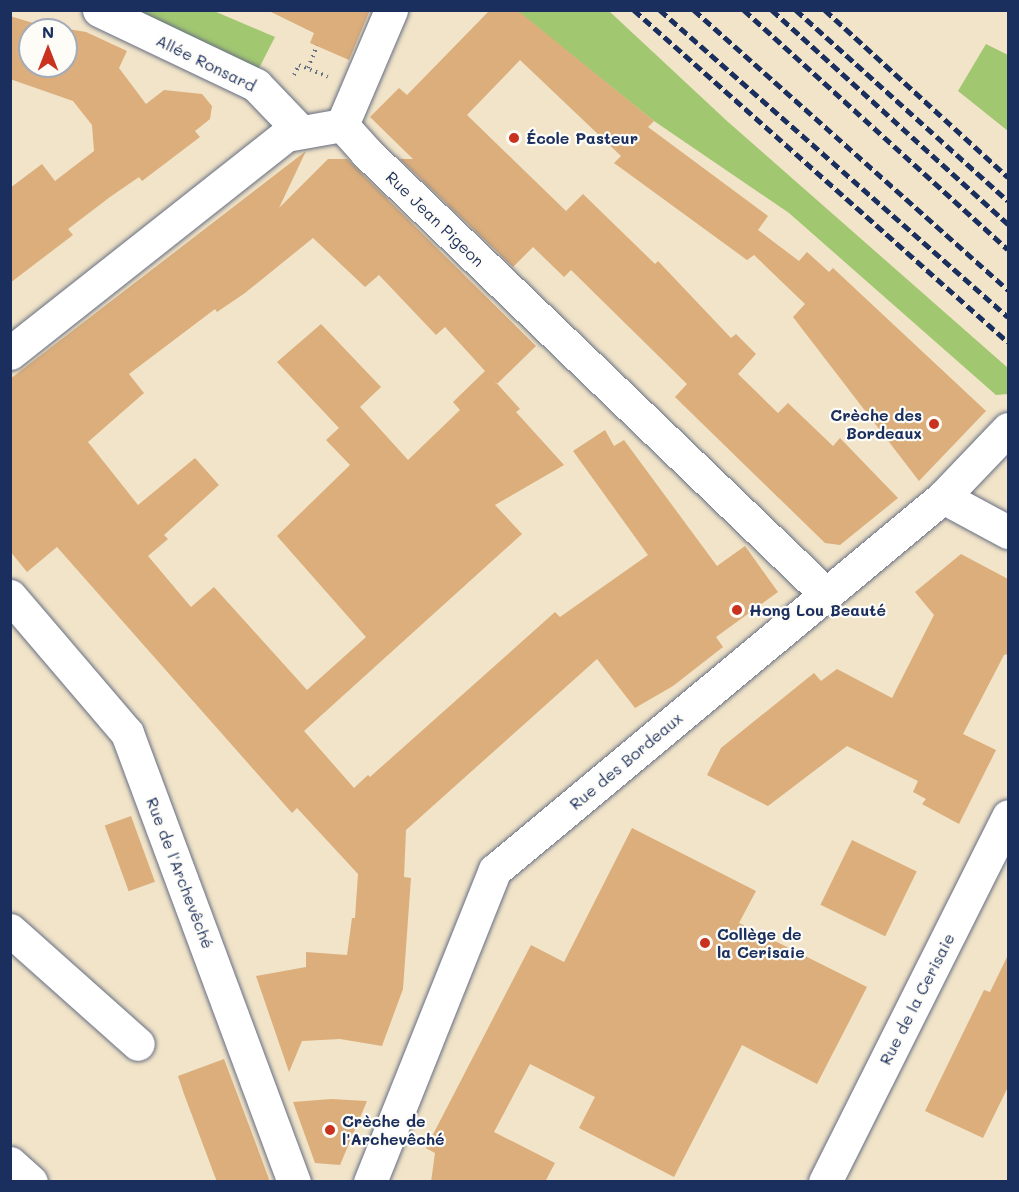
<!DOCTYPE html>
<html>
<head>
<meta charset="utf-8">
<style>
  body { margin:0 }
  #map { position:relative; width:1019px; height:1192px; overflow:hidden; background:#f1e4c8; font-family:Mali,sans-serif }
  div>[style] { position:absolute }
  .green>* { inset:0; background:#a2c771 }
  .building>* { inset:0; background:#dbae7c; transform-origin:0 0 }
  .path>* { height:4px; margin-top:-2px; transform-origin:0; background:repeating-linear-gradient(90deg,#666e83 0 1.5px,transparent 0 6px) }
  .roads { filter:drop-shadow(0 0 2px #666e83) drop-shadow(0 0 2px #666e83) }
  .minor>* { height:33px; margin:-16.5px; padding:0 16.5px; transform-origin:16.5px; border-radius:16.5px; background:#fff }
  .rail>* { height:4.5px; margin-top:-2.25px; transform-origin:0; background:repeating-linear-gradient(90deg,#1b2f5e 0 9px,transparent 0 13.5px) }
  .dots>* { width:16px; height:16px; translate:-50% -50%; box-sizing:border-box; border:3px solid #fdfcf7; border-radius:50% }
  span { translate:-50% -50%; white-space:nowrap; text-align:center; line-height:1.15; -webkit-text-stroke:4.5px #fdfcf7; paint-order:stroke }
  .street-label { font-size:16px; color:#1b2f5e }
  .poi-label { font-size:16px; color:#1b2f5e; font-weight:700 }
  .left { translate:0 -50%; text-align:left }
  .right { translate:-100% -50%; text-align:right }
  .frame { position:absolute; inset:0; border:12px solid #1b2f5e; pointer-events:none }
  .north { position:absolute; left:18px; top:18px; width:60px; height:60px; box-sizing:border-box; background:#fdfcf7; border:2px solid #a3aaba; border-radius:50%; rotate:0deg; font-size:16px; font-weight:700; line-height:24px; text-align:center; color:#1b2f5e }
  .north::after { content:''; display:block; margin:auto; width:21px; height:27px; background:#c8321e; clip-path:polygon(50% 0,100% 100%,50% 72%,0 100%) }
</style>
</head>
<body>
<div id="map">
  <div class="green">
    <i style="clip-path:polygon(119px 11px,214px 11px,275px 37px,257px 72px)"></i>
    <i style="clip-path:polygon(517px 11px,609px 11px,727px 121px,1008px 368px,1008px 394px,996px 395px,789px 213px,654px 121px)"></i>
    <i style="clip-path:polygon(986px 44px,1008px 55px,1008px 131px,958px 91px)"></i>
  </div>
  <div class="building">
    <i style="clip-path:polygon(267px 10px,370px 10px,349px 60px,310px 43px,314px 33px)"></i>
    <i style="clip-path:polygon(490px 10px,517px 10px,654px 121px,648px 127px,768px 216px,758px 230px,799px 261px,807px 252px,829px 272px,833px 268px,986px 411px,919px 481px,793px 317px,805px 304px,754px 255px,747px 260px,614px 163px,621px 156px,520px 60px,467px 115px,566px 211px,583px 194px,655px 264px,658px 261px,731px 338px,736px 334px,756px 354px,738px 374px,778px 413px,788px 403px,833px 446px,840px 438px,898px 498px,840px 545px,825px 543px,675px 397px,687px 384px,571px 270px,564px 277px,533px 247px,513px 267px,400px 159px,413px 159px,370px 117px,399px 88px,407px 95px)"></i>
    <i style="clip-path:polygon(10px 16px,56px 30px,30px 30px,30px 66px,66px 66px,66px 30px,62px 28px,86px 32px,127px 51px,119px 68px,146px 104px,164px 90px,202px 94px,212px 106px,210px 119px,195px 131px,200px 137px,142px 181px,139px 177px,110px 197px,68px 229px,73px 235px,10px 283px,10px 188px,42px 164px,55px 181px,94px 151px,92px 125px,73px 101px,10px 79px)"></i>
    <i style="clip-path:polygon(evenodd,306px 151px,279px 208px,328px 159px,347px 159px,536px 346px,497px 384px,493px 379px,520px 409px,516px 412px,564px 465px,495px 505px,522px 534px,304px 731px,354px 788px,368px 775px,370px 777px,555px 612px,560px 617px,648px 555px,573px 451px,605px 430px,614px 446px,624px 440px,717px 566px,745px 546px,778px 592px,716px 637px,723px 647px,673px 686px,635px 708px,597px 659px,406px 830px,404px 877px,411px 878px,403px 989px,382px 1046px,340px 1039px,302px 1041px,289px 1072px,256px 976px,306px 967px,306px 952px,347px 955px,352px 918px,355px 918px,358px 874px,297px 808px,292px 813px,57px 547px,27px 572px,10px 551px,10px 379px,306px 151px,313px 238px,365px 287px,379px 275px,436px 335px,445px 327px,485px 371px,453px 402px,460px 410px,408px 460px,360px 407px,381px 387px,321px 324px,277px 362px,339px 428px,326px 440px,350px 465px,277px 536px,366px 637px,307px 690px,214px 587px,191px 607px,148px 556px,168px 539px,164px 535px,219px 485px,195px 458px,138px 505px,88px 442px,144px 393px,129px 374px,215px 309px,217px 312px,245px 293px,313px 238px)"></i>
    <i style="clip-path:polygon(961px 554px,1008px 579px,1008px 654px,1004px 655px,963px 734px,996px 750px,959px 824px,922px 804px,926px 799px,913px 792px,918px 781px,847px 746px,768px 806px,707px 775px,721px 748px,814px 673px,821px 681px,837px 669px,892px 698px,934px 615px,915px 592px)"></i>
    <i style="left:131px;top:816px;width:70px;height:28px;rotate:70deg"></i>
    <i style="clip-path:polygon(632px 828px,756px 891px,739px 923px,867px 987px,817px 1084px,742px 1045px,674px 1177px,579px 1128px,595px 1097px,530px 1064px,494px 1132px,555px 1163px,545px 1182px,431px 1182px,435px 1153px,426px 1148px,531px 945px,564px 962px)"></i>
    <i style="left:852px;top:840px;width:72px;height:72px;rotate:26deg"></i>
    <i style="clip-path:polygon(1008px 955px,1008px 1087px,983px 1138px,925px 1111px,984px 990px,990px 992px)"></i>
    <i style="clip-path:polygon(224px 1059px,256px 1144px,270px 1182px,217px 1182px,184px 1094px,178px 1076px)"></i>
    <i style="clip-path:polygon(331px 1099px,367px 1101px,340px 1165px,315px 1163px,293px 1102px)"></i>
  </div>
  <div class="path">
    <i style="left:308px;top:68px;width:24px;rotate:-68deg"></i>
    <i style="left:294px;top:75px;width:11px;rotate:-63deg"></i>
    <i style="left:299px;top:65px;width:31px;rotate:22deg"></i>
  </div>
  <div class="roads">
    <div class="minor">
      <i style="left:99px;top:10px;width:174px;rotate:25.5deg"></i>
      <i style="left:256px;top:85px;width:65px;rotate:46.2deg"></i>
      <i style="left:342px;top:125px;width:125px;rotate:-66.9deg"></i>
      <i style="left:10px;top:353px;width:352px;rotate:-38.3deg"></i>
      <i style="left:286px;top:135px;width:57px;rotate:-10.1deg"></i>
      <i style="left:342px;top:125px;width:36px;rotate:48deg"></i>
      <i style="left:366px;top:152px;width:638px;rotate:43.86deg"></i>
      <i style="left:943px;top:497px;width:74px;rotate:28.3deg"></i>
      <i style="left:10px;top:596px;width:180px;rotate:49.5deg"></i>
      <i style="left:127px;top:733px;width:479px;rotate:69.6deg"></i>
      <i style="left:10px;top:930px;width:171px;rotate:41.7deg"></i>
      <i style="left:10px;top:1163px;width:28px;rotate:42deg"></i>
      <i style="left:370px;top:1182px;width:336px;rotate:-68.2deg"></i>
      <i style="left:495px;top:870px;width:583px;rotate:-39.78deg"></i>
      <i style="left:943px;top:497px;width:94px;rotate:-46.3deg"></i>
      <i style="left:825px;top:1182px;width:409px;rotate:-63.4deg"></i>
    </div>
  </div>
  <div class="rail">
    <i style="left:634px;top:10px;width:500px;rotate:41.6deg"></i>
    <i style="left:660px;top:10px;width:464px;rotate:41.4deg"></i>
    <i style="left:694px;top:10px;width:421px;rotate:41.7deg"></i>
    <i style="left:744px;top:10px;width:356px;rotate:42.2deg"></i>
    <i style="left:772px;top:10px;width:319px;rotate:42.2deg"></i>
    <i style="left:796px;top:10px;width:285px;rotate:42deg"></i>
    <i style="left:825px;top:10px;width:248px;rotate:42.4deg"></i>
  </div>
  <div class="dots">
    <i style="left:514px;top:138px;background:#c8321e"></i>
    <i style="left:934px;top:424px;background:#c8321e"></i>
    <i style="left:737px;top:610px;background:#c8321e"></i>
    <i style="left:705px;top:943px;background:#c8321e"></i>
    <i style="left:330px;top:1130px;background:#c8321e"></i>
  </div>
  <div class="street-label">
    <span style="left:206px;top:63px;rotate:26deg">Allée Ronsard</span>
    <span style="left:435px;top:219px;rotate:44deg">Rue Jean Pigeon</span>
    <span style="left:626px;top:761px;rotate:-40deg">Rue des Bordeaux</span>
    <span style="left:180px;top:873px;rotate:69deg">Rue de l'Archevêché</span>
    <span style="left:917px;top:999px;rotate:-63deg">Rue de la Cerisaie</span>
  </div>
  <div class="poi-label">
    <span class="left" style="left:526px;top:138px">École Pasteur</span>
    <span class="right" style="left:922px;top:424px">Crèche des<br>Bordeaux</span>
    <span class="left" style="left:749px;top:610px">Hong Lou Beauté</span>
    <span class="left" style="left:717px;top:943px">Collège de<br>la Cerisaie</span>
    <span class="left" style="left:342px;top:1130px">Crèche de<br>l'Archevêché</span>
  </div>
  <div class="frame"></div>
  <div class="north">N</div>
</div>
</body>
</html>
